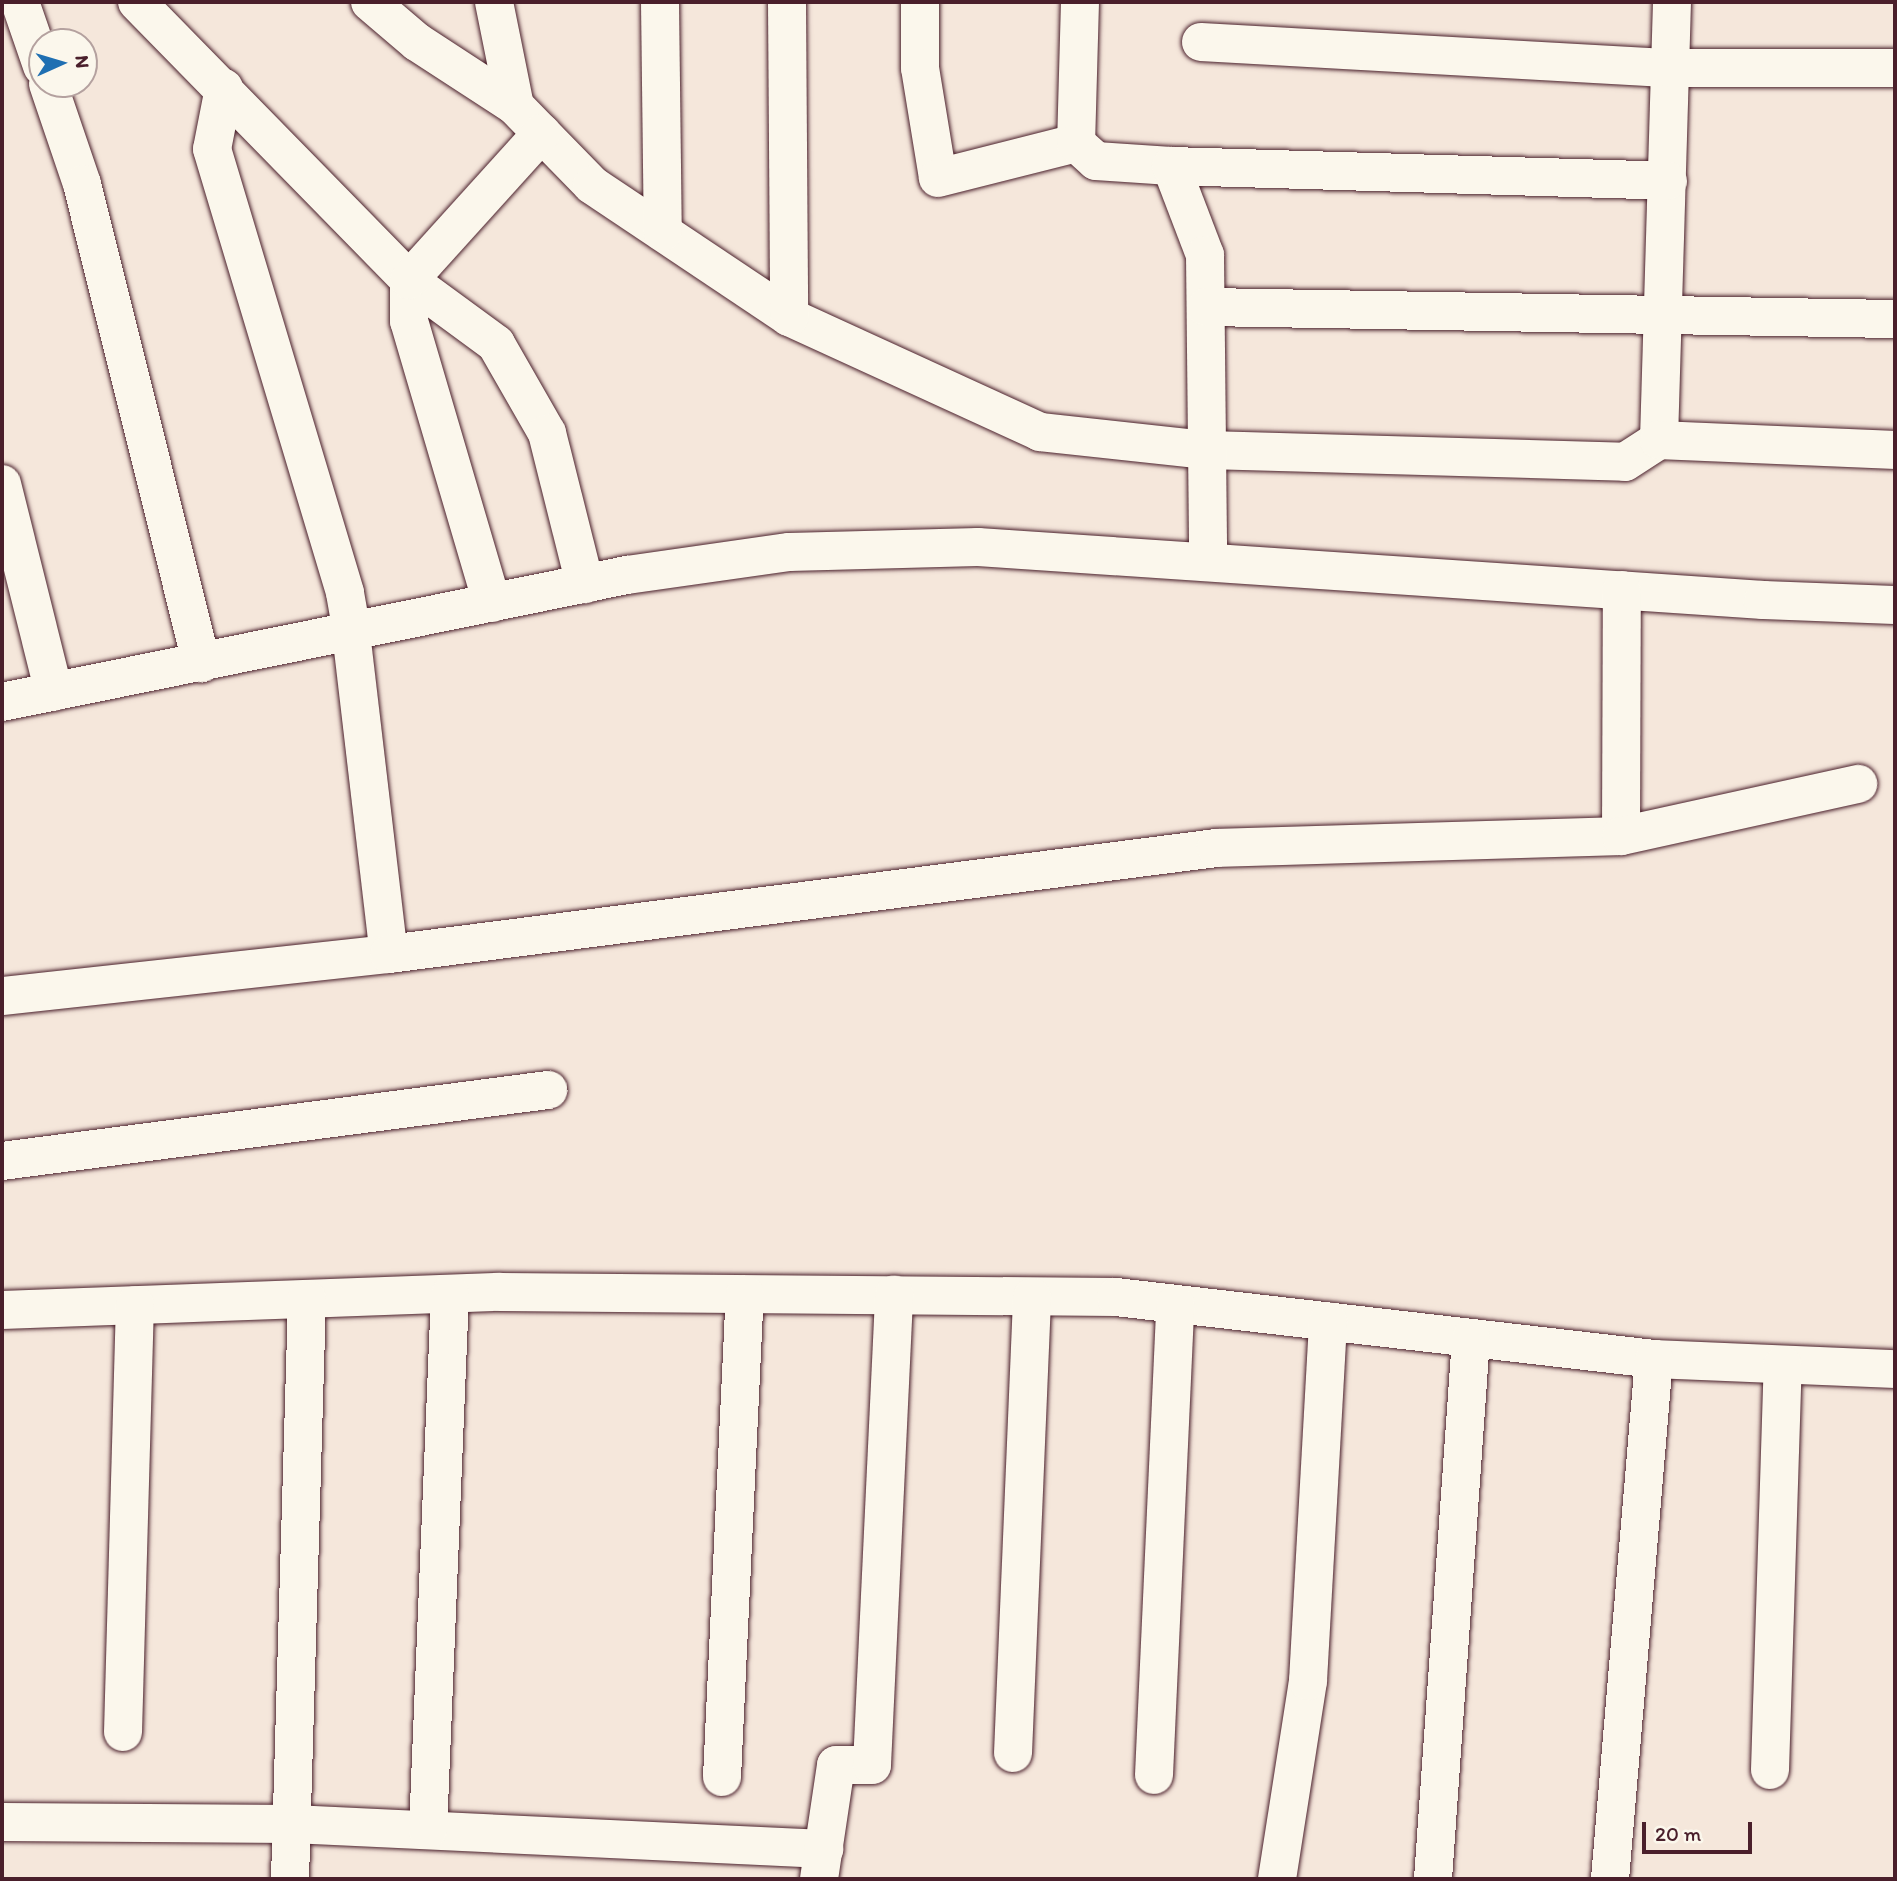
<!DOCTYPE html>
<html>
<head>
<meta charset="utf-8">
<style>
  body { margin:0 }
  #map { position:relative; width:1897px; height:1881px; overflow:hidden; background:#f5e7db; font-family:Itim,sans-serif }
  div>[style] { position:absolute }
  .roads { filter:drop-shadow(0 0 2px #4a1f2b) drop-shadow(0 0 2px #4a1f2b) }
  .minor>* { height:38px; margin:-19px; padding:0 19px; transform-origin:19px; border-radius:19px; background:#fbf7ec }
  span { translate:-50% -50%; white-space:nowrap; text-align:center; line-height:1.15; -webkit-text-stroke:5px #fbf7ec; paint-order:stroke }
  .frame { position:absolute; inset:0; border:4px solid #4a1f2b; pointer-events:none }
  .north { position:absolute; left:28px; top:28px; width:70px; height:70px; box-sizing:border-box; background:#fbf7ec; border:2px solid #b4a19f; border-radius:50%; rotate:86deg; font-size:19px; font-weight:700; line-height:28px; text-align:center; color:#4a1f2b }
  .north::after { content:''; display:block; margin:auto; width:24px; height:32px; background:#1f6fb2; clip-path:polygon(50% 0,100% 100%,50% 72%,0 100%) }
  .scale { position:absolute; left:1642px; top:1822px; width:110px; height:32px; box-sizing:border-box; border:4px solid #4a1f2b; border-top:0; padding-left:9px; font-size:21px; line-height:24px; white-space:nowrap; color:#4a1f2b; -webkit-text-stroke:5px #fbf7ec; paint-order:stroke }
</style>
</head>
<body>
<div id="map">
  <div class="roads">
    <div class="minor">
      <i style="left:20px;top:2px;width:68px;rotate:71deg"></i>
      <i style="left:137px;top:2px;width:389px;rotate:45.6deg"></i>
      <i style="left:409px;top:280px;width:108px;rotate:36.3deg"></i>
      <i style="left:496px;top:344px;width:103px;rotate:60.2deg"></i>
      <i style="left:547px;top:433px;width:156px;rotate:75.9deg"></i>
      <i style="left:370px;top:2px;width:62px;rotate:40.4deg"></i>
      <i style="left:417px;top:42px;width:117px;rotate:33.1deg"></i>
      <i style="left:515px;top:106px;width:110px;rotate:45.7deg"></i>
      <i style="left:592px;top:185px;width:237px;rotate:33.8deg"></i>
      <i style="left:789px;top:317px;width:276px;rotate:24.6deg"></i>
      <i style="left:1040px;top:432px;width:168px;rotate:6.2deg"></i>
      <i style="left:1207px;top:450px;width:418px;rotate:1.6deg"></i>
      <i style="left:1625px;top:462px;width:40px;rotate:-32.9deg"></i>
      <i style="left:494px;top:2px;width:106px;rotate:78.6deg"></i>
      <i style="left:660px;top:2px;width:230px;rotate:89.3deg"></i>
      <i style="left:787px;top:2px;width:315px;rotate:89.6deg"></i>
      <i style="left:920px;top:2px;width:66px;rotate:90deg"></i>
      <i style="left:920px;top:68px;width:111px;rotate:80.7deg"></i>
      <i style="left:938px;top:178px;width:142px;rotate:-14.2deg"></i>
      <i style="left:1080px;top:2px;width:141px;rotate:91.6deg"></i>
      <i style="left:1076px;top:143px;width:27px;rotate:42deg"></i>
      <i style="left:1096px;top:161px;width:75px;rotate:3.8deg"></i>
      <i style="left:1171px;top:166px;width:95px;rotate:69.1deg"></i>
      <i style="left:1205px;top:255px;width:307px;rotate:89.4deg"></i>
      <i style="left:1672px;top:2px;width:438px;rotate:91.7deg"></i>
      <i style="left:1659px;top:440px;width:236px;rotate:2.4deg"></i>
      <i style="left:1201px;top:42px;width:470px;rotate:3.2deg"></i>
      <i style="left:1670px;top:68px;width:225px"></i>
      <i style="left:48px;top:84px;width:106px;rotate:71.2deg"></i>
      <i style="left:82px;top:184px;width:494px;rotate:76deg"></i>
      <i style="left:224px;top:88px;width:62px;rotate:101.1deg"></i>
      <i style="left:212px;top:149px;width:463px;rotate:73.3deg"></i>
      <i style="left:345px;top:593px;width:36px;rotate:80deg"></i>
      <i style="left:351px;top:628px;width:7px;rotate:27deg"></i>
      <i style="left:357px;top:631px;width:11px;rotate:117deg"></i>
      <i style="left:352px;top:641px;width:315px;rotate:83.3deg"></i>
      <i style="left:1171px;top:166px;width:497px;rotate:1.7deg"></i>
      <i style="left:1206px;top:307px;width:689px;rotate:1deg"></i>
      <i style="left:2px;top:484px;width:214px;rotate:76deg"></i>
      <i style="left:492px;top:603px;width:294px;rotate:-106.4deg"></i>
      <i style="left:409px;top:321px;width:41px;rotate:-90deg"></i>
      <i style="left:409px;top:280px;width:198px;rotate:-47.9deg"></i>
      <i style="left:2px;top:702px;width:638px;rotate:-11.49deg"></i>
      <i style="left:627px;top:575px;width:164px;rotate:-8.1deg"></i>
      <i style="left:789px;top:552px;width:189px;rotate:-1.5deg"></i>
      <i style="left:978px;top:547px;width:787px;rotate:3.86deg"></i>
      <i style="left:1763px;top:600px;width:132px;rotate:2.2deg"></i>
      <i style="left:1621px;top:836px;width:246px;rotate:-89.8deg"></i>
      <i style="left:2px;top:996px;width:389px;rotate:-6.2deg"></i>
      <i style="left:389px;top:954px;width:834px;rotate:-7.3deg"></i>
      <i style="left:1216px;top:848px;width:405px;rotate:-1.7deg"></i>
      <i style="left:1621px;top:836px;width:243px;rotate:-12.4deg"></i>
      <i style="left:2px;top:1161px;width:551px;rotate:-7.41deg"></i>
      <i style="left:2px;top:1310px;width:498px;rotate:-2.1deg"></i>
      <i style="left:500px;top:1292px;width:616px;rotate:0.47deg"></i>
      <i style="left:1116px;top:1297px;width:542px;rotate:6.57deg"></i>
      <i style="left:1654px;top:1359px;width:241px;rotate:2.4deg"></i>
      <i style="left:123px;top:1732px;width:427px;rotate:-88.4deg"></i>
      <i style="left:1013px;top:1753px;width:456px;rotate:-87.6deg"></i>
      <i style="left:1770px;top:1770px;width:405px;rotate:-88.2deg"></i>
      <i style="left:1154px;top:1775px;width:471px;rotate:-87.4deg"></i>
      <i style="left:722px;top:1777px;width:483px;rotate:-87.3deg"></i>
      <i style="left:2px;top:1822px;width:290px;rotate:0.4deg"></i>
      <i style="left:292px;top:1824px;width:533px;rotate:2.69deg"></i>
      <i style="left:428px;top:1830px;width:536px;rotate:-87.65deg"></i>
      <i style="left:290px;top:1879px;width:580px;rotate:-88.32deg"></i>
      <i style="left:819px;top:1879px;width:115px;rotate:-81.5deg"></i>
      <i style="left:836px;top:1765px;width:36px"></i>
      <i style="left:872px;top:1765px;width:471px;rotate:-87.3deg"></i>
      <i style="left:1277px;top:1879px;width:200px;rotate:-81.1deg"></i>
      <i style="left:1308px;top:1681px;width:360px;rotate:-86.8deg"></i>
      <i style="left:1433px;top:1879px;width:542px;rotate:-85.98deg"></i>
      <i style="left:1610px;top:1879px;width:522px;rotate:-85.16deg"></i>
    </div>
  </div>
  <div class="frame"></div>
  <div class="north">N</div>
  <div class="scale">20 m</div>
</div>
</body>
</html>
